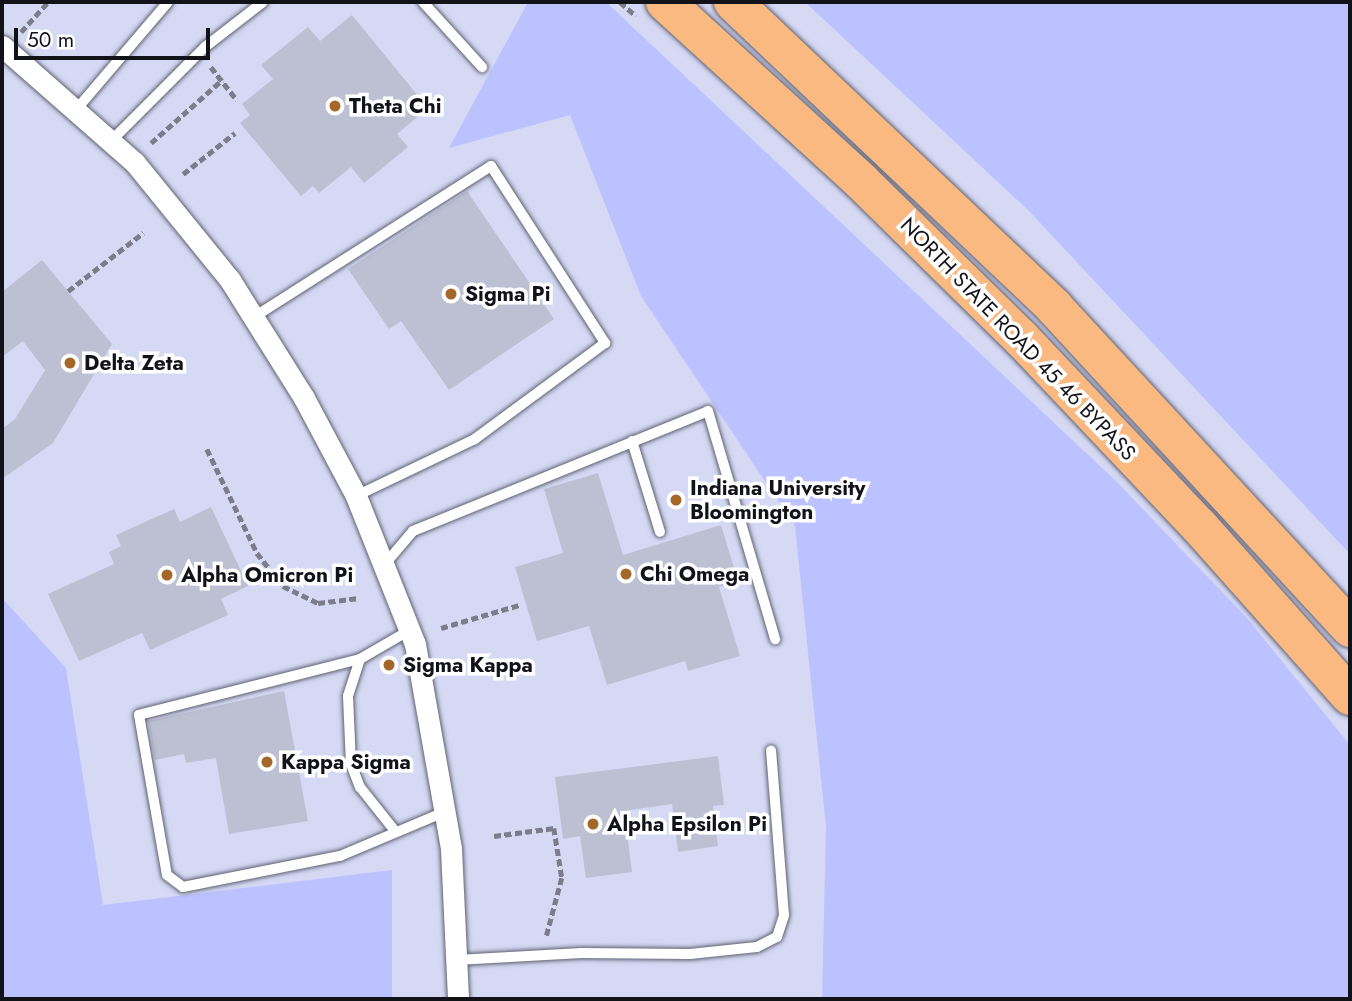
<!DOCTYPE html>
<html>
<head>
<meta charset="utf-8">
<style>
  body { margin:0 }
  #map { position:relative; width:1352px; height:1001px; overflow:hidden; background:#e0e3f6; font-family:Jost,sans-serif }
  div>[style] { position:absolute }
  .built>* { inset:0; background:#d6d9f4; transform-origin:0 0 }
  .green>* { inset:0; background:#bbc2ff }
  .building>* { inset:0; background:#bdc0d3 }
  .path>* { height:4.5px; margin-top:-2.25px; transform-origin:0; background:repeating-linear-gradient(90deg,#7b7d8a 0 7px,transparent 0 10.5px) }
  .roads { filter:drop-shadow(0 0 2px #606373) drop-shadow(0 0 2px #606373) }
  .lane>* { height:10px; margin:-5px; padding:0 5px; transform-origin:5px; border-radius:5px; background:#fff }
  .street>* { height:21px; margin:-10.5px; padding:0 10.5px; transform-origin:10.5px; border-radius:10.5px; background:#fff }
  .highway>* { height:38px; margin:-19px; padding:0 19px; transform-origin:19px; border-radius:19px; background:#f9b980 }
  .dots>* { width:19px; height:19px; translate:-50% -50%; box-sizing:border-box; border:4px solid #fff; border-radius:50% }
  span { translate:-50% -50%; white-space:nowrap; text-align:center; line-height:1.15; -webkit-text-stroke:7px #fff; paint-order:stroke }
  .poi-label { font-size:21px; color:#121219; font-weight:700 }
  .left { translate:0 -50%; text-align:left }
  .street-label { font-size:21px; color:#121219 }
  .frame { position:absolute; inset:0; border:4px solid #121219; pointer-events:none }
  .scale { position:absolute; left:14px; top:28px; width:196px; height:32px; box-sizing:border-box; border:4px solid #121219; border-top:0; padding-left:9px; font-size:21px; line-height:24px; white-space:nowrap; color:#121219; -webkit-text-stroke:5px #fff; paint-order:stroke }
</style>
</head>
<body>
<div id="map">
  <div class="built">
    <i style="left:2px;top:2px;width:1348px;height:997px"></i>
  </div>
  <div class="green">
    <i style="clip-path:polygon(528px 2px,606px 2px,1116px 481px,1246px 617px,1350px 745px,1350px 999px,822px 999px,826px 827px,795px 526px,641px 296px,570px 115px,449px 148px)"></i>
    <i style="clip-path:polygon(805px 2px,1350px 2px,1350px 554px,1028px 210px)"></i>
    <i style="clip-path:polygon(2px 598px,66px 668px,103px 905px,392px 870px,392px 999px,2px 999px)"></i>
  </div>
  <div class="building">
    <i style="clip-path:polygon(352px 15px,428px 108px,397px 134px,408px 147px,364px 183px,351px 167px,319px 193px,313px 186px,301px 196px,240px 123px,250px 115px,242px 104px,273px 79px,261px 65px,308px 27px,320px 41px)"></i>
    <i style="clip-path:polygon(467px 191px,554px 319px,449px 390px,401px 321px,389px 329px,348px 269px)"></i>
    <i style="clip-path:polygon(42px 260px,112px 344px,53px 443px,2px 479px,2px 429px,15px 419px,45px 370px,23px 341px,2px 357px,2px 292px)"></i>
    <i style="clip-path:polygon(598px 473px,623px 555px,721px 525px,738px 581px,719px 587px,740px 656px,688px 671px,685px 661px,607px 685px,589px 626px,537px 641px,515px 567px,563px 553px,544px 489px)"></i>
    <i style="clip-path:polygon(211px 507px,248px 586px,221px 599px,228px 615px,150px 650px,142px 633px,79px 661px,48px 594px,114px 564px,109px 552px,121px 546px,116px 535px,174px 509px,180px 522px)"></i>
    <i style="clip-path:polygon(284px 691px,308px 821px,229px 834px,216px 758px,186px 763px,184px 754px,155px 760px,148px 721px)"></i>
    <i style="clip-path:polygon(718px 756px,724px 805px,713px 806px,718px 846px,678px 852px,672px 804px,624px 811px,632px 872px,586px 878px,580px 836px,563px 839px,555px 777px)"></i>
  </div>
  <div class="path">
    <i style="left:620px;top:2px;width:21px;rotate:41deg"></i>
    <i style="left:21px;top:32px;width:40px;rotate:-48deg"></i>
    <i style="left:211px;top:67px;width:42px;rotate:51.8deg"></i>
    <i style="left:151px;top:143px;width:95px;rotate:-41.6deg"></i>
    <i style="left:183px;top:174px;width:66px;rotate:-38.3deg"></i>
    <i style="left:68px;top:291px;width:95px;rotate:-37.7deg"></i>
    <i style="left:207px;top:449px;width:115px;rotate:64.3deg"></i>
    <i style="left:257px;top:553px;width:42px;rotate:51.8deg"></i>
    <i style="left:283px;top:586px;width:39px;rotate:26deg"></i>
    <i style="left:318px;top:603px;width:39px;rotate:-7deg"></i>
    <i style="left:441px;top:628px;width:81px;rotate:-16.4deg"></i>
    <i style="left:494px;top:836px;width:61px;rotate:-7.6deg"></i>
    <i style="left:554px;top:828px;width:51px;rotate:80.9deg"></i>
    <i style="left:562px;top:878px;width:62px;rotate:104.9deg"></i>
  </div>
  <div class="roads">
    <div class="lane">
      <i style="left:423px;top:2px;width:88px;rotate:47.8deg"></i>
      <i style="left:75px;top:111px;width:143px;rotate:-49.5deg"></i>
      <i style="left:110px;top:142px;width:134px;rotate:-45deg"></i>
      <i style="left:205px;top:47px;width:73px;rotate:-37.8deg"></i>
      <i style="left:254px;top:317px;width:281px;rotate:-32.5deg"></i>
      <i style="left:491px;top:166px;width:211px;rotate:57.2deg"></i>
      <i style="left:605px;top:343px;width:162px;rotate:143.6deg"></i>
      <i style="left:475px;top:439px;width:132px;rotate:154.4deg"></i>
      <i style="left:632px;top:441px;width:95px;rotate:72.9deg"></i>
      <i style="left:385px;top:564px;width:43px;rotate:-49.7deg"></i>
      <i style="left:413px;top:531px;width:318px;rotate:-22.1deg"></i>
      <i style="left:708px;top:411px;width:238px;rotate:73.6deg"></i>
      <i style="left:410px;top:630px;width:58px;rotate:149.9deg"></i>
      <i style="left:360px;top:659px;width:228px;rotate:165.8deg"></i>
      <i style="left:139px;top:715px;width:162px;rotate:80.1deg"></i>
      <i style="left:167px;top:875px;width:20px;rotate:37deg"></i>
      <i style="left:183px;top:887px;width:160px;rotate:-11.2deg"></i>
      <i style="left:340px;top:856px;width:113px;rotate:-22.9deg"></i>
      <i style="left:360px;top:659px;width:39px;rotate:108deg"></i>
      <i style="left:348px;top:696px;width:68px;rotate:87.5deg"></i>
      <i style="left:351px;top:764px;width:25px;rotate:69deg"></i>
      <i style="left:360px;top:787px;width:56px;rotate:51.5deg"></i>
      <i style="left:456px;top:960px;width:126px;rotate:-3.2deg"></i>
      <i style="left:582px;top:953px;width:108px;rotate:0.5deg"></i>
      <i style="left:690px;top:954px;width:67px;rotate:-6deg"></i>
      <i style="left:757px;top:947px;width:22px;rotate:-27deg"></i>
      <i style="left:777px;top:937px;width:23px;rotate:-72deg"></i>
      <i style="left:784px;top:915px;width:165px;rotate:-94.5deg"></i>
    </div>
    <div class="street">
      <i style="left:2px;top:46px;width:177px;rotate:41.3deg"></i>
      <i style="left:135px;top:163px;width:151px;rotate:50.9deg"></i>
      <i style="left:230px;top:280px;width:139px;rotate:57.9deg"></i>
      <i style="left:304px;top:398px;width:111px;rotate:62deg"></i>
      <i style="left:356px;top:496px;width:159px;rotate:68.3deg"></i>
      <i style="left:415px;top:644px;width:208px;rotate:80deg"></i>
      <i style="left:451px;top:849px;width:150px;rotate:87.3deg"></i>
    </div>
    <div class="highway">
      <i style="left:665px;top:2px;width:264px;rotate:42.4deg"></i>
      <i style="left:860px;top:180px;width:227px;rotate:44.5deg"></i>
      <i style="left:1022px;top:339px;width:259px;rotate:46.6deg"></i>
      <i style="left:1200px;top:527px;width:226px;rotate:48.4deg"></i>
      <i style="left:733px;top:2px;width:443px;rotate:43.5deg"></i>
      <i style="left:1054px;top:307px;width:437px;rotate:47.3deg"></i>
    </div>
  </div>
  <div class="dots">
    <i style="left:335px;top:106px;background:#a3672a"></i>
    <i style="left:451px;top:294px;background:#a3672a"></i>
    <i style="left:70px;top:363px;background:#a3672a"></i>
    <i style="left:676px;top:500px;background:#a3672a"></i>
    <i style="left:626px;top:574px;background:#a3672a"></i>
    <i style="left:167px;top:575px;background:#a3672a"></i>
    <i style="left:389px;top:665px;background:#a3672a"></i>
    <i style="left:267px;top:762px;background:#a3672a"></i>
    <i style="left:593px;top:824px;background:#a3672a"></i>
  </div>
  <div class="poi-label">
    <span class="left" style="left:349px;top:106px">Theta Chi</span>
    <span class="left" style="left:465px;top:294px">Sigma Pi</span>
    <span class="left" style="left:84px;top:363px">Delta Zeta</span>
    <span class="left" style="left:690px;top:500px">Indiana University<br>Bloomington</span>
    <span class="left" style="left:640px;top:574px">Chi Omega</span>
    <span class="left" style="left:181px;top:575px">Alpha Omicron Pi</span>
    <span class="left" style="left:403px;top:665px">Sigma Kappa</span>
    <span class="left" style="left:281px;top:762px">Kappa Sigma</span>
    <span class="left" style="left:607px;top:824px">Alpha Epsilon Pi</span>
  </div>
  <div class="street-label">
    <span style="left:1018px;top:339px;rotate:46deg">NORTH STATE ROAD 45 46 BYPASS</span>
  </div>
  <div class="frame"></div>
  <div class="scale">50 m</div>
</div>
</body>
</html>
